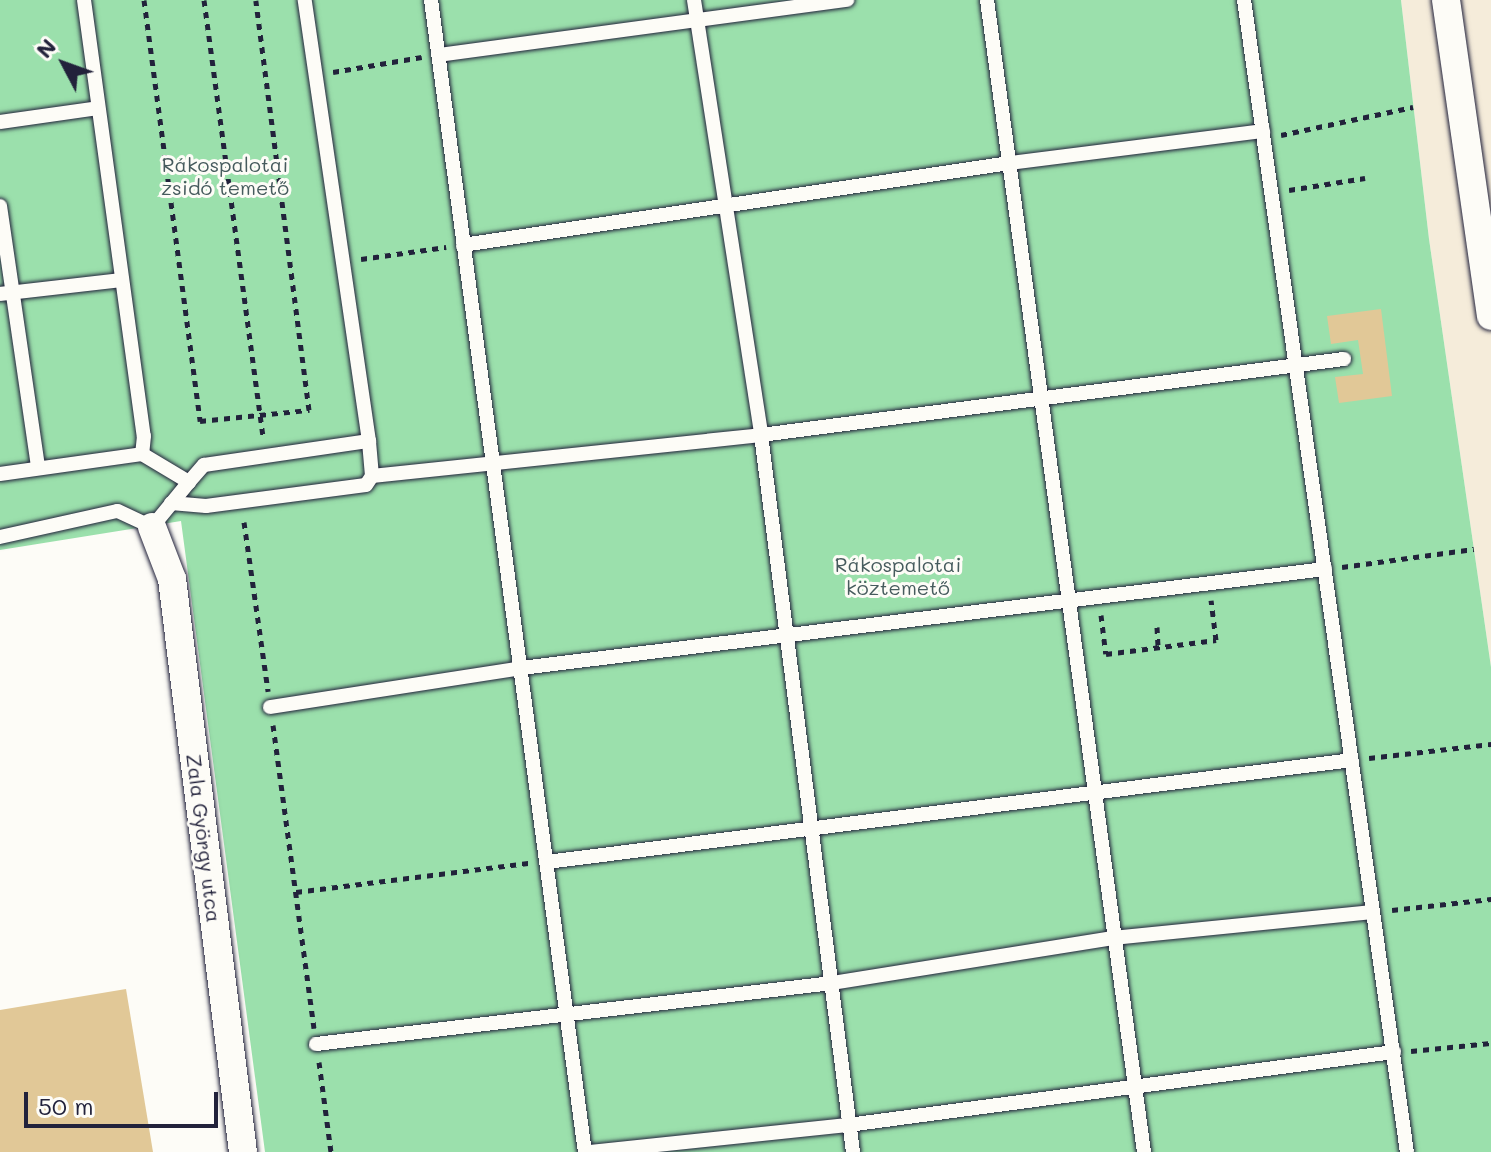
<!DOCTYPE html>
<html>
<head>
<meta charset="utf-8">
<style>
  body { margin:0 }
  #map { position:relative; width:1491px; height:1152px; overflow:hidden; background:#fdfcf7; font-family:Mali,sans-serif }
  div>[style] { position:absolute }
  .built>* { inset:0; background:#f5ecda }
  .green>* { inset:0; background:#9be0ac }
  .building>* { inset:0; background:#e1c897 }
  .path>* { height:5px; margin-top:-2.5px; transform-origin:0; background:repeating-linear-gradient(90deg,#22223b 0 6px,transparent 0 12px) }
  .roads { filter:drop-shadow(0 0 2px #22223b) drop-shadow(0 0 2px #22223b) }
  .lane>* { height:14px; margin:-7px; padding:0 7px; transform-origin:7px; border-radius:7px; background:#fdfcf7 }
  .street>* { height:28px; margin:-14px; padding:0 14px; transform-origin:14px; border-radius:14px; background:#fdfcf7 }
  span { translate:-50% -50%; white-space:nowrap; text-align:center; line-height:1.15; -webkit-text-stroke:6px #fdfcf7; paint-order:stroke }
  .park-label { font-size:20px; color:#465b5d }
  .street-label { font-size:20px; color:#22223b }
  .north { position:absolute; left:24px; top:24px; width:80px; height:80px; -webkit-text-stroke:6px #fdfcf7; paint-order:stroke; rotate:311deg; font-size:22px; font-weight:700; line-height:32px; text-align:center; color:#22223b }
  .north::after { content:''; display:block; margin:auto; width:28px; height:36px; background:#22223b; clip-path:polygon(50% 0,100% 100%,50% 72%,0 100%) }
  .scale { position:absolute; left:24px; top:1092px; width:194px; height:36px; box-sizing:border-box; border:4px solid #22223b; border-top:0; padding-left:10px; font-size:24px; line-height:28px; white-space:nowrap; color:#22223b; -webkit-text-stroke:6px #fdfcf7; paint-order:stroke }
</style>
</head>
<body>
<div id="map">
  <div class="built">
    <i style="clip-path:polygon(1401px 0,1491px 0,1491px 667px,1429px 239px)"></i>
  </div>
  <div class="green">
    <i style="clip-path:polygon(0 0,1401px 0,1429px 239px,1491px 667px,1491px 1152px,265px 1152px,181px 521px,0 550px)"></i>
  </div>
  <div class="building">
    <i style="clip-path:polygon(1381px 309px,1392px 396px,1339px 403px,1335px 377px,1363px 374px,1358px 340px,1331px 344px,1327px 316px)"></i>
    <i style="clip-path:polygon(126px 989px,153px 1152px,0 1152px,0 1010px)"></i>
  </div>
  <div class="path">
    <i style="left:144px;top:0;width:425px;rotate:82.4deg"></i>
    <i style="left:200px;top:421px;width:110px;rotate:-5.8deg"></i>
    <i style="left:309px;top:410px;width:413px;rotate:-97.4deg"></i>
    <i style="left:204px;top:0;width:443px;rotate:82.3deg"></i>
    <i style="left:333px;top:72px;width:90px;rotate:-9.6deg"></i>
    <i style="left:1281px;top:135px;width:135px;rotate:-12deg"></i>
    <i style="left:1289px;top:190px;width:77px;rotate:-9deg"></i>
    <i style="left:361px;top:259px;width:86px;rotate:-8deg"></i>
    <i style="left:244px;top:522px;width:171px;rotate:81.9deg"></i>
    <i style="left:1342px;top:567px;width:133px;rotate:-7.8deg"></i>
    <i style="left:1101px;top:615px;width:39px;rotate:83deg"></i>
    <i style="left:1106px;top:654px;width:111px;rotate:-7.3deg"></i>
    <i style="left:1216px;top:640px;width:40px;rotate:-97.1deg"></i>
    <i style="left:1157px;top:627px;width:20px;rotate:87deg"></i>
    <i style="left:273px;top:725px;width:306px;rotate:82.3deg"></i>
    <i style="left:1369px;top:758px;width:123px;rotate:-6.5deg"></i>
    <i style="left:296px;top:892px;width:236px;rotate:-7.1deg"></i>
    <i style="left:1392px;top:910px;width:100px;rotate:-6.3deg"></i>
    <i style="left:1411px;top:1051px;width:80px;rotate:-5.7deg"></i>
    <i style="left:319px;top:1062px;width:91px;rotate:82.4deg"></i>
  </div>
  <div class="roads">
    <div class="lane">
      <i style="left:84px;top:0;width:440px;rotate:82.2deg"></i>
      <i style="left:144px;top:436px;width:18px;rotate:96deg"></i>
      <i style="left:431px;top:0;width:1162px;rotate:82.39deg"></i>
      <i style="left:694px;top:0;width:440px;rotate:81.2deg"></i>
      <i style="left:761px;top:435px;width:723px;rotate:82.69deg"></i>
      <i style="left:987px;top:0;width:1163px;rotate:82.24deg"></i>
      <i style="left:1244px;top:0;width:1163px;rotate:81.95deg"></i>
      <i style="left:439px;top:55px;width:412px;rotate:-7.7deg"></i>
      <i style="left:0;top:122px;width:99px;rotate:-8.1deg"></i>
      <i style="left:0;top:206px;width:263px;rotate:81.7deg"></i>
      <i style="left:463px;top:245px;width:553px;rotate:-8.53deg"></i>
      <i style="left:1010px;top:163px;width:255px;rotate:-7.2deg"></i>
      <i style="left:0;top:294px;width:122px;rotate:-6.6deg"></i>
      <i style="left:0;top:474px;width:143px;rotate:-8deg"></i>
      <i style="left:142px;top:454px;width:55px;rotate:30.8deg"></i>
      <i style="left:189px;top:482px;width:58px;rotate:129.4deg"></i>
      <i style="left:152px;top:527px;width:38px;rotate:-155deg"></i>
      <i style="left:117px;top:511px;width:120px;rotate:167.5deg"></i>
      <i style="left:372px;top:476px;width:391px;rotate:-6deg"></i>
      <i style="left:761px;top:435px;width:588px;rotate:-7.43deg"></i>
      <i style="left:189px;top:482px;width:23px;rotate:-49deg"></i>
      <i style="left:204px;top:465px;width:167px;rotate:-8.3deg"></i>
      <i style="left:369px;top:441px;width:446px;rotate:-98.3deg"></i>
      <i style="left:171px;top:503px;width:35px;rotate:5deg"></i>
      <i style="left:206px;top:506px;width:161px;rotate:-7.5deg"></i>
      <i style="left:366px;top:485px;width:11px;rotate:-56deg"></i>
      <i style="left:372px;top:476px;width:35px;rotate:-95deg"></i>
      <i style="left:270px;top:707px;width:254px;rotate:-8.8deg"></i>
      <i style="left:521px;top:668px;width:810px;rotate:-7.02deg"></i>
      <i style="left:547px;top:862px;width:811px;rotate:-7.22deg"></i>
      <i style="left:316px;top:1044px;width:520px;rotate:-6.74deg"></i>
      <i style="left:832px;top:983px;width:284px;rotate:-9.1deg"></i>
      <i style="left:1112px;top:938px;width:260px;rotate:-5.7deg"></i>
      <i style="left:590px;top:1152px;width:259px;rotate:-6deg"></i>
      <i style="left:848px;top:1125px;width:551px;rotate:-7.62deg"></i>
    </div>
    <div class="street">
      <i style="left:1446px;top:0;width:319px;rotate:81.9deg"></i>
      <i style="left:152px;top:527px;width:56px;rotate:69deg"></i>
      <i style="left:172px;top:579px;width:577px;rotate:82.94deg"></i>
    </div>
  </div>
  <div class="park-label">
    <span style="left:225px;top:176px">Rákospalotai<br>zsidó temető</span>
    <span style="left:898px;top:576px">Rákospalotai<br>köztemető</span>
  </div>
  <div class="street-label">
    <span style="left:204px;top:838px;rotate:83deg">Zala György utca</span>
  </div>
  <div class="north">N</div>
  <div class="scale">50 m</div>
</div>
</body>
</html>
